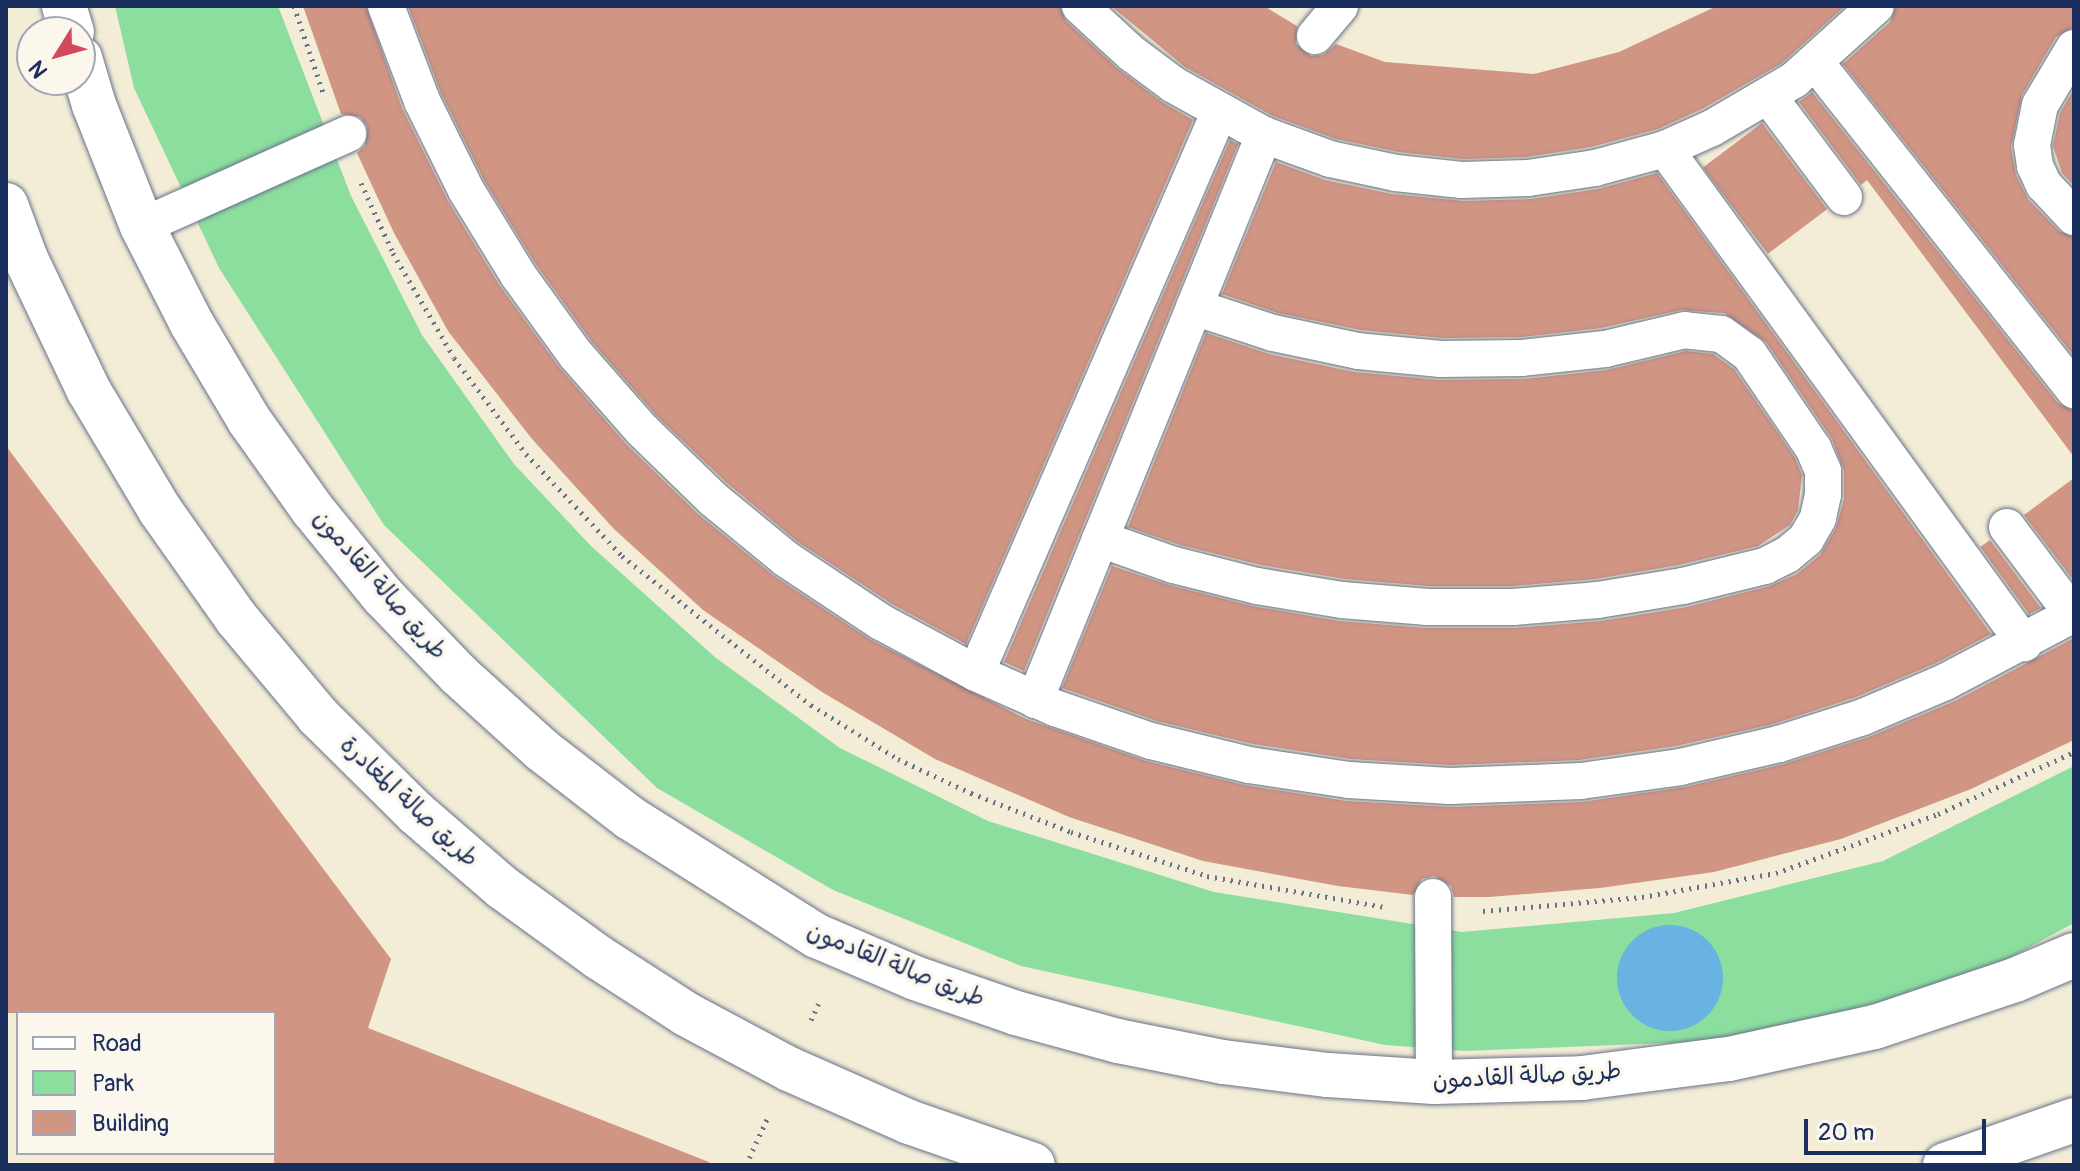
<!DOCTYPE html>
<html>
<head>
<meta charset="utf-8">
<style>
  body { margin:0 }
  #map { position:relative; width:2080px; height:1171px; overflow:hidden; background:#f3edd7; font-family:Pangolin,"Playpen Sans Arabic",sans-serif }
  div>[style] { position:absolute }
  .green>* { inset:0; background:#8cde9f }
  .water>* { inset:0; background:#69b3e2 }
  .round { border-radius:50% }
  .building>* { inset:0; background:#d19584; transform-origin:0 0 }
  .path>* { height:5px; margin-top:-2.5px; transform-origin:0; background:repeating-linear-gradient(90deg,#677288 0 2px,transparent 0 8px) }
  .roads { filter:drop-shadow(0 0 2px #677288) drop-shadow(0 0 2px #677288) }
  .service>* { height:36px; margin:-18px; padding:0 18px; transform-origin:18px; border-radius:18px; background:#fff }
  .primary>* { height:44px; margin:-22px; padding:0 22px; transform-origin:22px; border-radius:22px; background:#fff }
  span { translate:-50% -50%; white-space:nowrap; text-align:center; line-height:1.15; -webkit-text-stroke:7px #fbf7ec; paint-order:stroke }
  .street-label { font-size:24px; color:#1b2f5e }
  .frame { position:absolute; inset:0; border:8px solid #1b2f5e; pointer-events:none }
  .legend { position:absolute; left:16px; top:1011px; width:260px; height:144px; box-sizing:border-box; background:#fbf7ec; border:2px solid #a1a7b3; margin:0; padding:10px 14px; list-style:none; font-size:24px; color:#1b2f5e }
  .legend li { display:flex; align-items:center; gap:16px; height:40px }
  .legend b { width:40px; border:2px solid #a1a7b3 }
  .north { position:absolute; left:16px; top:16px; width:80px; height:80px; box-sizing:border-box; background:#fbf7ec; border:2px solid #a1a7b3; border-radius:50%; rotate:233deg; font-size:22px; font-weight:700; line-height:32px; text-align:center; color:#1b2f5e }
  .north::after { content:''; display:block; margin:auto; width:28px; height:36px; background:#d1495b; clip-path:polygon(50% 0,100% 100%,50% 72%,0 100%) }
  .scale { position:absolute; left:1804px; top:1119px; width:182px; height:36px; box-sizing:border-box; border:4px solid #1b2f5e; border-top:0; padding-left:10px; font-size:24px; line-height:28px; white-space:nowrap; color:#1b2f5e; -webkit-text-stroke:6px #fbf7ec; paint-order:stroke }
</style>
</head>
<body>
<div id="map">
  <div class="green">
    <i style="clip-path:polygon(115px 6px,278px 6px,351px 196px,422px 335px,514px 464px,591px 546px,716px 658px,840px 748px,988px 821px,1214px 892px,1462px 932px,1674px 913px,1883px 861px,2074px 766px,2074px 923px,1978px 975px,1741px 1040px,1465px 1051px,1385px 1045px,1021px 966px,833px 890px,657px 788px,384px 525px,219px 268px,134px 88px)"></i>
  </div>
  <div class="water">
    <i class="round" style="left:1617px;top:925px;width:106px;height:106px"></i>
  </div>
  <div class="building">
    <i style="clip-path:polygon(303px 6px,366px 6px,402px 108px,448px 201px,500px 286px,559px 367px,627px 445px,698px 514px,774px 576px,871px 640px,1026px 719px,1146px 761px,1244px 785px,1346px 801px,1451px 807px,1582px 802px,1685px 787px,1784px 764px,1869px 737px,1955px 701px,2074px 638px,2074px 740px,1971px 789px,1841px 839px,1714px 872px,1600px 888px,1489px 897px,1454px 897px,1451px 886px,1434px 876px,1422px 879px,1413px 895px,1338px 886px,1203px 861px,1069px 817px,935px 759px,822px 692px,703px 610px,614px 529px,532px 439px,448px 331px,394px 233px,357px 153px,365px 146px,367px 126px,360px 117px,341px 114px)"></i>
    <i style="clip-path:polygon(408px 6px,1060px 6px,1066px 21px,1117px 68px,1162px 102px,1193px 120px,966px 644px,892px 604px,798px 542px,727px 483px,657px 416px,592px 342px,535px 263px,484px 180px,441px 93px)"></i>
    <i style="clip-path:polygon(1111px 6px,1264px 6px,1297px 26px,1296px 44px,1311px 56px,1323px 55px,1336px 44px,1385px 62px,1534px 74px,1619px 52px,1717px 6px,1845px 6px,1782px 63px,1702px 109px,1658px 129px,1591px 147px,1526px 157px,1463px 159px,1399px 152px,1336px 139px,1273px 116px,1185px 67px)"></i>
    <i style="clip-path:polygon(1896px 6px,2074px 6px,2074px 27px,2056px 37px,2022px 95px,2011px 147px,2016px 175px,2028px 199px,2059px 231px,2074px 237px,2074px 356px,1843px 64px,1890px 22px)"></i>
    <i style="clip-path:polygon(2074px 89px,2074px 186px,2062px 173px,2053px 146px,2060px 113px)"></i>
    <i style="clip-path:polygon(1812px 92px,2058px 403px,2074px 411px,2074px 457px,1867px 180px,1861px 185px,1799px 102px)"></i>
    <i style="left:1762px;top:123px;width:108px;height:74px;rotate:53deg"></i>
    <i style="clip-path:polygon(1230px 140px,1238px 144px,1024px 671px,1004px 662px)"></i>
    <i style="clip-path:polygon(1276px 162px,1325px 180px,1392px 194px,1463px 201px,1531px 199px,1598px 189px,1657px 173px,1991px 634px,1936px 663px,1856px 697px,1773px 724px,1676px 746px,1579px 760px,1450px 765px,1351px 759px,1253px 744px,1157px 721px,1062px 688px,1112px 566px,1169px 585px,1252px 606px,1339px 621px,1426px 628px,1515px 628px,1601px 621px,1687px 607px,1770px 586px,1797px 574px,1820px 555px,1836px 528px,1844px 499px,1844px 471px,1832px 439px,1766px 342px,1724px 313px,1681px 310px,1601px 328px,1521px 337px,1442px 338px,1361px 330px,1278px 313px,1222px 294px)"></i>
    <i style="clip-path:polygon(1206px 333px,1269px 354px,1354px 372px,1439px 380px,1524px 379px,1607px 370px,1686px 351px,1713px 354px,1734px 369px,1795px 458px,1802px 475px,1798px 510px,1790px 525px,1758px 546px,1679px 565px,1595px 579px,1512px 586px,1429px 586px,1345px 579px,1261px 565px,1180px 545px,1128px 527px)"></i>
    <i style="clip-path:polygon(6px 446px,391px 959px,368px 1028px,709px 1162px,709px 1165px,274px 1165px,274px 1013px,6px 1013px)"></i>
    <i style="clip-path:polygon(2074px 478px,2074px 581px,2024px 515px)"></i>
    <i style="clip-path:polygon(1970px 533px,1980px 547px,1990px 540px,2041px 608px,2029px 614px)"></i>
  </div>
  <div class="path">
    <i style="left:294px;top:6px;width:91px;rotate:71.4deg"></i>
    <i style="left:361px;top:183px;width:77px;rotate:65.4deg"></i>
    <i style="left:393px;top:253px;width:121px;rotate:59.8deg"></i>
    <i style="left:454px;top:358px;width:120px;rotate:53.1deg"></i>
    <i style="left:526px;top:454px;width:140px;rotate:46.7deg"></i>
    <i style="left:622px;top:556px;width:241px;rotate:38.3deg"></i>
    <i style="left:811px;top:705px;width:102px;rotate:31.8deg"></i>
    <i style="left:898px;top:759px;width:81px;rotate:25deg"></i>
    <i style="left:971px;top:793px;width:107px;rotate:21.3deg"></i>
    <i style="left:1071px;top:832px;width:143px;rotate:17.9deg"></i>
    <i style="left:1207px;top:876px;width:181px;rotate:9.9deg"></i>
    <i style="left:1483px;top:911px;width:160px;rotate:-5deg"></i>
    <i style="left:1642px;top:897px;width:136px;rotate:-10.2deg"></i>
    <i style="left:1776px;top:873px;width:172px;rotate:-20deg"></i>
    <i style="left:1938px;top:814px;width:149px;rotate:-24.5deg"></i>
    <i style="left:811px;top:1020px;width:19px;rotate:-65deg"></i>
    <i style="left:746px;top:1165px;width:53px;rotate:-65.4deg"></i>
  </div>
  <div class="roads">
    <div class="service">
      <i style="left:386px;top:6px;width:102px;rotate:69.2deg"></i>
      <i style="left:422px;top:101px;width:99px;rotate:63.7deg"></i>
      <i style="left:466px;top:190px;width:100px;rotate:58.5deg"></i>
      <i style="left:518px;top:275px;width:99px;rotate:54.1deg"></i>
      <i style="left:576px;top:355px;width:100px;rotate:48.7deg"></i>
      <i style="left:642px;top:430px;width:99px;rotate:44.2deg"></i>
      <i style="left:713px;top:499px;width:94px;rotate:39.4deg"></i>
      <i style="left:786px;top:559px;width:114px;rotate:33.6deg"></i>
      <i style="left:881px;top:622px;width:108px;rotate:28.2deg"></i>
      <i style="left:976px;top:673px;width:86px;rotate:23.9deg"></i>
      <i style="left:1055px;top:708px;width:102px;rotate:19deg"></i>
      <i style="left:1151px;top:741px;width:101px;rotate:13.8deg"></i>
      <i style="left:1249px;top:765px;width:101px;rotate:8.5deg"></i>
      <i style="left:1349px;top:780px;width:101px;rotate:3.4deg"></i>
      <i style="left:1450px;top:786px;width:131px;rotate:-2.2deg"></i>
      <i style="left:1581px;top:781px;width:100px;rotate:-8deg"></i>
      <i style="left:1680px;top:767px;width:102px;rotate:-13.1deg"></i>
      <i style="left:1779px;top:744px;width:88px;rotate:-17.8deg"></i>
      <i style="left:1863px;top:717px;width:89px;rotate:-23.1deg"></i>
      <i style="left:1945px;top:682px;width:146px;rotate:-27.8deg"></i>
      <i style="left:1080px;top:6px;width:69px;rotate:42.7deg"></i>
      <i style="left:1131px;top:53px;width:54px;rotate:36.7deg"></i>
      <i style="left:1174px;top:85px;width:103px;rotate:29.1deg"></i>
      <i style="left:1264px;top:135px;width:70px;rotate:20deg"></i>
      <i style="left:1330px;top:159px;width:67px;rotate:12deg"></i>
      <i style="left:1396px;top:173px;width:66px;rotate:6.1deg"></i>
      <i style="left:1462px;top:180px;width:66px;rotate:-1.7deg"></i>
      <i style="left:1528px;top:178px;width:68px;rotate:-8.5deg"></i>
      <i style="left:1595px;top:168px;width:73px;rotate:-15.2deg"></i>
      <i style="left:1665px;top:149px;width:51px;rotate:-24.1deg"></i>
      <i style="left:1712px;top:128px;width:95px;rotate:-30.3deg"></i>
      <i style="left:1794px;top:80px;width:110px;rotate:-42.1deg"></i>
      <i style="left:1315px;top:36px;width:39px;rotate:-50deg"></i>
      <i style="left:2074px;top:48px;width:66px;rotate:120.8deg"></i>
      <i style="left:2040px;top:105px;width:41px;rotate:101.3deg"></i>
      <i style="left:2032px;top:145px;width:21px;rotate:82deg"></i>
      <i style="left:2035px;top:166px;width:21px;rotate:65deg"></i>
      <i style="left:2044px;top:185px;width:44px;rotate:46.8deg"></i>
      <i style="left:1816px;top:63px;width:417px;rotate:51.7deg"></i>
      <i style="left:1769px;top:97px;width:125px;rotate:53.1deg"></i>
      <i style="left:1665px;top:149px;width:611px;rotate:53.99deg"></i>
      <i style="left:142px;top:226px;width:226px;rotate:-24.1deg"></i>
      <i style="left:2007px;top:527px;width:110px;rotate:53.1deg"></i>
      <i style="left:1100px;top:539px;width:78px;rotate:19.4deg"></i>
      <i style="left:1174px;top:565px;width:86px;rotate:14.2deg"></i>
      <i style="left:1257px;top:586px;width:86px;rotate:9.4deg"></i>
      <i style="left:1342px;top:600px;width:86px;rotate:4.7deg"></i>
      <i style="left:1428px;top:607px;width:85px"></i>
      <i style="left:1513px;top:607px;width:85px;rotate:-4.7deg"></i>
      <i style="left:1598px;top:600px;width:86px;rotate:-9.4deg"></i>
      <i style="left:1683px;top:586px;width:84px;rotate:-13.7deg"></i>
      <i style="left:1765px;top:566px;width:25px;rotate:-27deg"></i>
      <i style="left:1787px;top:555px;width:25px;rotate:-40deg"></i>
      <i style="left:1806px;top:539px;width:24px;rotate:-60deg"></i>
      <i style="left:1818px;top:518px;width:24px;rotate:-78deg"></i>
      <i style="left:1823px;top:495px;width:24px;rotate:-90deg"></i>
      <i style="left:1823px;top:471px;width:25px;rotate:-113deg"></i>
      <i style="left:1813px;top:448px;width:114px;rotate:-124.2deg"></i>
      <i style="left:1749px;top:354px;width:34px;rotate:-144deg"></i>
      <i style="left:1721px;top:334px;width:36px;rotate:-174deg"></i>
      <i style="left:1685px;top:330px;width:82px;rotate:166.6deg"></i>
      <i style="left:1605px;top:349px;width:83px;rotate:173.8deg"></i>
      <i style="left:1522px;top:358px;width:81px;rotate:179.3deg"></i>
      <i style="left:1441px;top:359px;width:83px;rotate:-174.5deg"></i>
      <i style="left:1358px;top:351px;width:87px;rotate:-168deg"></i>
      <i style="left:1273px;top:333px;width:83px;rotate:-161.8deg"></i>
      <i style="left:976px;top:673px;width:610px;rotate:-66.54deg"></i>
      <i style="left:1035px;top:700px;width:610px;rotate:-67.94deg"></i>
      <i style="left:1433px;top:897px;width:185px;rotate:89.7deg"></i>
    </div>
    <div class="primary">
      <i style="left:64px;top:6px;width:27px;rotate:73deg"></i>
      <i style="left:80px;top:58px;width:49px;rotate:73.4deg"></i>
      <i style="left:94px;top:105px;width:130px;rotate:68.4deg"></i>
      <i style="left:142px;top:226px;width:110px;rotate:63deg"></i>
      <i style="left:192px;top:324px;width:112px;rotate:59.3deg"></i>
      <i style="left:249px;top:420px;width:110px;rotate:54.6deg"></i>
      <i style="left:313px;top:510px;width:111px;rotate:50.9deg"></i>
      <i style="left:383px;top:596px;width:110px;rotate:46.1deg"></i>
      <i style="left:459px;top:675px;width:112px;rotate:42.1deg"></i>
      <i style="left:542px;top:750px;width:111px;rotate:37.7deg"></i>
      <i style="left:630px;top:818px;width:221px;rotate:32.3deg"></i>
      <i style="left:817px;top:936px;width:107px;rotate:23.2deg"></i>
      <i style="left:915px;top:978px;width:107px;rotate:19.1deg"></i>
      <i style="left:1016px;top:1013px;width:106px;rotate:15.4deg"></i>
      <i style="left:1118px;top:1041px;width:107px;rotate:11.3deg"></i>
      <i style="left:1223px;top:1062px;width:106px;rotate:7.1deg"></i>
      <i style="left:1328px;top:1075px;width:106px;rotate:3.8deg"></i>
      <i style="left:1434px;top:1082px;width:148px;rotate:-1.5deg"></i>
      <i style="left:1582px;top:1078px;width:148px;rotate:-7.4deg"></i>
      <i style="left:1729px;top:1059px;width:149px;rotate:-12.4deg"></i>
      <i style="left:1875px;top:1027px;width:148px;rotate:-18.6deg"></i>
      <i style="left:2015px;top:980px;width:64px;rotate:-23deg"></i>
      <i style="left:6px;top:205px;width:58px;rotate:69.7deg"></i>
      <i style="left:26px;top:259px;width:146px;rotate:64.5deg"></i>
      <i style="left:89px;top:391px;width:139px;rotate:59.2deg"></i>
      <i style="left:160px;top:510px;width:133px;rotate:54.8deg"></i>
      <i style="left:237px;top:619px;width:126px;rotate:50.1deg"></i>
      <i style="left:318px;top:716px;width:138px;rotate:44.7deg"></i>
      <i style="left:416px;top:813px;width:115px;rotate:40.8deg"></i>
      <i style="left:503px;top:888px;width:117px;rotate:36deg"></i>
      <i style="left:598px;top:957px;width:105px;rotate:32.9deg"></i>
      <i style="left:686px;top:1014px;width:117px;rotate:28.1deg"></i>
      <i style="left:789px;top:1069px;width:131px;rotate:23.8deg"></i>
      <i style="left:909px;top:1122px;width:131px;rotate:19.1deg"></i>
      <i style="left:1945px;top:1165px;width:137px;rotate:-19.2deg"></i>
    </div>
  </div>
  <div class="street-label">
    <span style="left:380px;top:585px;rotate:49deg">طريق صالة القادمون</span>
    <span style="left:409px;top:802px;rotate:43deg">طريق صالة المغادرة</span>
    <span style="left:896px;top:965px;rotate:22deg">طريق صالة القادمون</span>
    <span style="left:1527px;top:1076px;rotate:-3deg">طريق صالة القادمون</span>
  </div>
  <div class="frame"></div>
  <ul class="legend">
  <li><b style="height:10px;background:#fff"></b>Road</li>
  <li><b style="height:22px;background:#8cde9f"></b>Park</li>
  <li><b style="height:22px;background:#d19584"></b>Building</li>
  </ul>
  <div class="north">N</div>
  <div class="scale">20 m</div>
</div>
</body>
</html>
